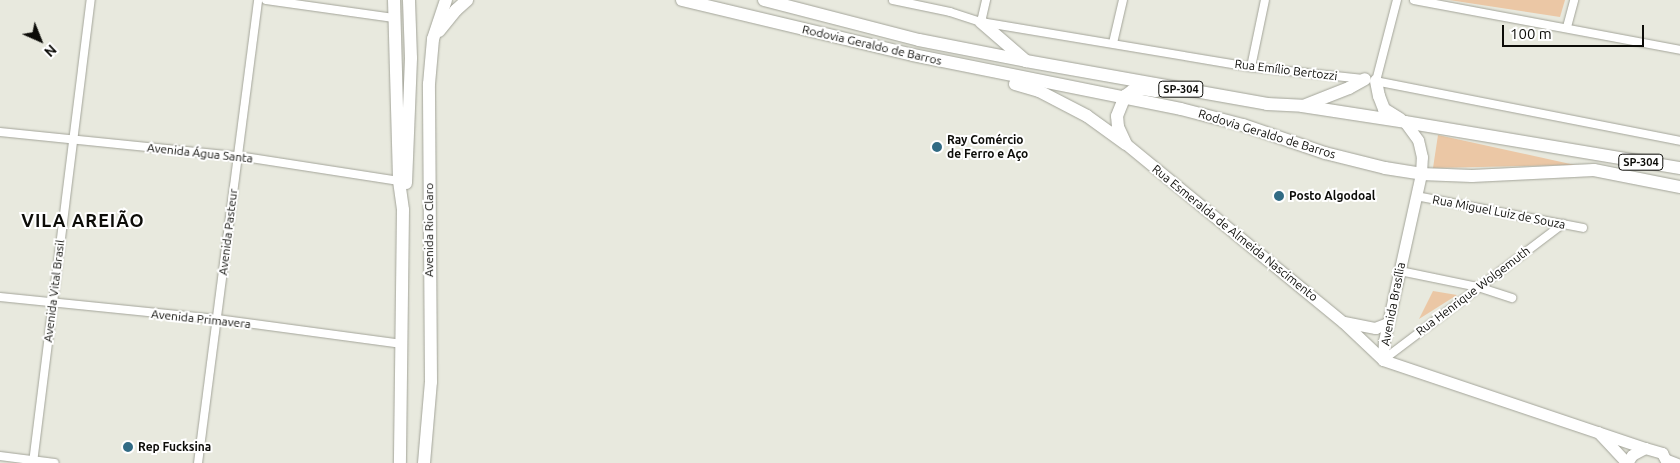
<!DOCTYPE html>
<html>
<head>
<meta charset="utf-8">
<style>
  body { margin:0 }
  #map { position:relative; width:1680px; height:463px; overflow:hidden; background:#e8e9de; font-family:Ubuntu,sans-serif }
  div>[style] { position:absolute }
  .green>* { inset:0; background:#ebc7a5 }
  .roads { filter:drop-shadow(0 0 1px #a3a499) drop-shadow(0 0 1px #a3a499) }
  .minor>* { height:8px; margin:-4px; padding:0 4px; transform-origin:4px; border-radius:4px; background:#fff }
  .secondary>* { height:11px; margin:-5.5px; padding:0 5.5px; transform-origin:5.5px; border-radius:5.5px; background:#fff }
  .trunk>* { height:12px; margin:-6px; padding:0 6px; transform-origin:6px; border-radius:6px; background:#fff }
  .dots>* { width:14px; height:14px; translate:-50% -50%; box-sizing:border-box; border:2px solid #fff; border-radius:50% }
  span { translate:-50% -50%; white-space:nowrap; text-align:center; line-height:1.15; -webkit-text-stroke:4px #fff; paint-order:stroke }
  .shield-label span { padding:1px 4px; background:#fff; border:1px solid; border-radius:4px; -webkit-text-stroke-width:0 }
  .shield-label { font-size:11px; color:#0c0c08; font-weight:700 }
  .street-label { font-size:12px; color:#0c0c08 }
  .poi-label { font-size:12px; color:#0c0c08; font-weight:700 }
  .left { translate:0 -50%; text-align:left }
  .district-label { font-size:18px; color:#0c0c08; font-weight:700; letter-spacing:1px }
  .north { position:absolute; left:15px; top:15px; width:50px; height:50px; -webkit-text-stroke:4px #fff; paint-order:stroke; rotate:136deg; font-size:14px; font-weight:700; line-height:20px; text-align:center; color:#0c0c08 }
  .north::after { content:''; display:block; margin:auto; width:18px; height:22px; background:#0c0c08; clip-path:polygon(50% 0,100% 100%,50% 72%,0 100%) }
  .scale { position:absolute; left:1502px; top:25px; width:142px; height:22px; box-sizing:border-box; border:2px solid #0c0c08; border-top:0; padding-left:6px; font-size:15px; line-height:18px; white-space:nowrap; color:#0c0c08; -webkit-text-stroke:4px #fff; paint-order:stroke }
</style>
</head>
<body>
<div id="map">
  <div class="green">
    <i style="clip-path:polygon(1449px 0,1565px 0,1560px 17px)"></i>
    <i style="clip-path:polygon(1438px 135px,1575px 165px,1433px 168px)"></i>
    <i style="clip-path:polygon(1433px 291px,1457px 295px,1419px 319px)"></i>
  </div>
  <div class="roads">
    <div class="minor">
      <i style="left:266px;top:0;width:129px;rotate:8deg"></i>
      <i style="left:893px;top:0;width:58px;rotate:11.9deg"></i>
      <i style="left:950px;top:12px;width:33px;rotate:18deg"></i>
      <i style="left:981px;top:22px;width:274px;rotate:9.5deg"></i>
      <i style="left:1251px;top:67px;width:113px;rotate:6.1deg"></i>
      <i style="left:1414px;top:0;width:271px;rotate:10.6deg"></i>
      <i style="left:981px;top:22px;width:23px;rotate:-77deg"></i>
      <i style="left:1567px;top:27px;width:28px;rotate:-75deg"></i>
      <i style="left:1113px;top:43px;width:44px;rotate:-76.9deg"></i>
      <i style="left:1251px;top:67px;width:68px;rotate:-78.2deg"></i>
      <i style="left:1375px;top:81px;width:311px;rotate:11.1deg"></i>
      <i style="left:1376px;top:81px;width:84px;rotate:-75.5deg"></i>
      <i style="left:0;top:132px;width:239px;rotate:5.8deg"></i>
      <i style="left:238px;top:156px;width:163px;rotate:8.8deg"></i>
      <i style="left:1416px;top:196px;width:170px;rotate:10.8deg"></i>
      <i style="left:1400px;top:271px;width:80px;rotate:11.6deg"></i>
      <i style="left:1478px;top:287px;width:36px;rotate:18deg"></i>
      <i style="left:0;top:297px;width:218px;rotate:5.8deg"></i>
      <i style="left:217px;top:319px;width:187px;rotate:7.7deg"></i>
      <i style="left:1383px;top:360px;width:226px;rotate:-37.1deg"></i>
      <i style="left:0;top:456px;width:55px;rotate:7.3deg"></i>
      <i style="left:1665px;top:458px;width:14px;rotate:21deg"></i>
      <i style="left:33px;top:463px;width:467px;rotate:-82.9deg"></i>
      <i style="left:198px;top:463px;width:467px;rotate:-82.6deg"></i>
    </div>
    <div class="secondary">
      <i style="left:1126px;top:144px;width:281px;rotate:39.4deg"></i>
      <i style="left:1343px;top:322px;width:55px;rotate:43.5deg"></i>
      <i style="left:1383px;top:360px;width:276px;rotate:18.6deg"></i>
      <i style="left:1344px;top:322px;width:32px;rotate:11deg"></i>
      <i style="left:1375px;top:328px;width:14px;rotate:-21deg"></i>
      <i style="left:1383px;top:360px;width:19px;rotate:-87deg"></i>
      <i style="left:1384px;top:341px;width:171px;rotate:-77.5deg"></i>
      <i style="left:1421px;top:174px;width:17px;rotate:-87deg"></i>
      <i style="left:1422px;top:157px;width:17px;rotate:-103deg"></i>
      <i style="left:1418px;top:140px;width:22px;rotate:-126deg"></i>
      <i style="left:1598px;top:432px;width:42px;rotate:46.9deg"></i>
      <i style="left:1627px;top:463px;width:9px;rotate:-58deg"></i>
      <i style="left:1632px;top:455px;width:15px;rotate:-28deg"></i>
      <i style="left:1645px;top:448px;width:18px;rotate:16deg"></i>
      <i style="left:1662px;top:453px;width:11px;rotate:63deg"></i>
    </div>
    <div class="trunk">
      <i style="left:394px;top:0;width:181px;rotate:88.4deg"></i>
      <i style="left:399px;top:181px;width:29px;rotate:82deg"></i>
      <i style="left:403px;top:210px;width:253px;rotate:90.7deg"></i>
      <i style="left:682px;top:0;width:237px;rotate:13.4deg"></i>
      <i style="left:913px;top:55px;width:273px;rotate:11.4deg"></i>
      <i style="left:1181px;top:109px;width:64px;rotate:14.5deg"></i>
      <i style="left:1243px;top:125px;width:87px;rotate:18.9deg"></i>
      <i style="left:1325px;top:153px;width:62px;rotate:14deg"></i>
      <i style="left:1385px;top:168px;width:36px;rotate:9deg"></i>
      <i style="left:1421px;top:174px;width:51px;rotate:2.2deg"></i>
      <i style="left:1472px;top:176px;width:122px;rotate:-2.8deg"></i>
      <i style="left:1594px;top:170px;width:88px;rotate:11.2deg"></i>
      <i style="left:764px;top:0;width:160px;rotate:14.5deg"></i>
      <i style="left:919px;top:40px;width:109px;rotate:11.1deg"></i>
      <i style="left:1026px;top:61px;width:245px;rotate:10.1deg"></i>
      <i style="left:1267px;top:104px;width:35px;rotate:3deg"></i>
      <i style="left:1302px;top:106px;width:104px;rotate:8.8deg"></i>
      <i style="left:1405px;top:122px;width:279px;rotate:9.5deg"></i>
      <i style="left:981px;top:22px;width:60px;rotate:40.9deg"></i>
      <i style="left:439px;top:31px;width:27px;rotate:-51deg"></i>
      <i style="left:456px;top:10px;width:15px;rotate:-42deg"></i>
      <i style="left:1376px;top:81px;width:15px;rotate:79deg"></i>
      <i style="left:1379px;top:96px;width:14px;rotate:69deg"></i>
      <i style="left:1384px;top:109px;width:19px;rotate:32deg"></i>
      <i style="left:1015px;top:84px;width:25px;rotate:16deg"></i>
      <i style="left:1039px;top:91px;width:54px;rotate:27.5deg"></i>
      <i style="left:1087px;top:116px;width:48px;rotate:35.7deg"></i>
      <i style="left:1303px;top:106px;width:49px;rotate:-21.4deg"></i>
      <i style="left:1349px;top:88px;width:18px;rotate:-29deg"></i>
      <i style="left:1125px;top:142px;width:17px;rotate:-115deg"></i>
      <i style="left:1118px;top:127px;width:11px;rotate:-95deg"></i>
      <i style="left:1117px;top:116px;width:22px;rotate:-68deg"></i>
      <i style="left:1125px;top:96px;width:9px;rotate:-36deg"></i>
      <i style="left:1132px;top:91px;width:11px;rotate:-10deg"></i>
      <i style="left:1143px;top:89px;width:13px;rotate:9deg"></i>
      <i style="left:406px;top:183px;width:125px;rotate:-87.7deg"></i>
      <i style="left:411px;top:58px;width:58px;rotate:-92deg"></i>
      <i style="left:424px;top:463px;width:81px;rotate:-85.1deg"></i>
      <i style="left:431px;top:382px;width:298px;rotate:-90.4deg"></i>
      <i style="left:429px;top:84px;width:45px;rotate:-84.9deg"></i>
      <i style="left:433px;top:39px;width:41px;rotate:-71.6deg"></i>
    </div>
  </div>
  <div class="dots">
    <i style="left:937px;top:147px;background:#316b84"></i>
    <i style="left:1279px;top:196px;background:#316b84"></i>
    <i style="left:128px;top:447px;background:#316b84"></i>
  </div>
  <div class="shield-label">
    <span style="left:1181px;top:89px">SP-304</span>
    <span style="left:1641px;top:162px">SP-304</span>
  </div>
  <div class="street-label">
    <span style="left:872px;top:45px;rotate:13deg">Rodovia Geraldo de Barros</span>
    <span style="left:1286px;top:70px;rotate:7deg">Rua Emílio Bertozzi</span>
    <span style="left:1267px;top:134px;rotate:17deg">Rodovia Geraldo de Barros</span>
    <span style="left:200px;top:153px;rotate:6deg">Avenida Água Santa</span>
    <span style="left:1499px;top:212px;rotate:11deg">Rua Miguel Luiz de Souza</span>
    <span style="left:429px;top:230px;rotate:-90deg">Avenida Rio Claro</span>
    <span style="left:228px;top:232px;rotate:-83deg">Avenida Pasteur</span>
    <span style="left:1235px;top:233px;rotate:39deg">Rua Esmeralda de Almeida Nascimento</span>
    <span style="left:54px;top:291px;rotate:-83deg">Avenida Vital Brasil</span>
    <span style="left:1473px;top:291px;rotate:-37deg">Rua Henrique Wolgemuth</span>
    <span style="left:1393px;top:304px;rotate:-79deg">Avenida Brasília</span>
    <span style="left:201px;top:319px;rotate:6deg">Avenida Primavera</span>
  </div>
  <div class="poi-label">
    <span class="left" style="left:947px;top:147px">Ray Comércio<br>de Ferro e Aço</span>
    <span class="left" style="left:1289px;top:196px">Posto Algodoal</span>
    <span class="left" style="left:138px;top:447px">Rep Fucksina</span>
  </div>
  <div class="district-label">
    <span style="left:83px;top:220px">VILA AREIÃO</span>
  </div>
  <div class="north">N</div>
  <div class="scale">100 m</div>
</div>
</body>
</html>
